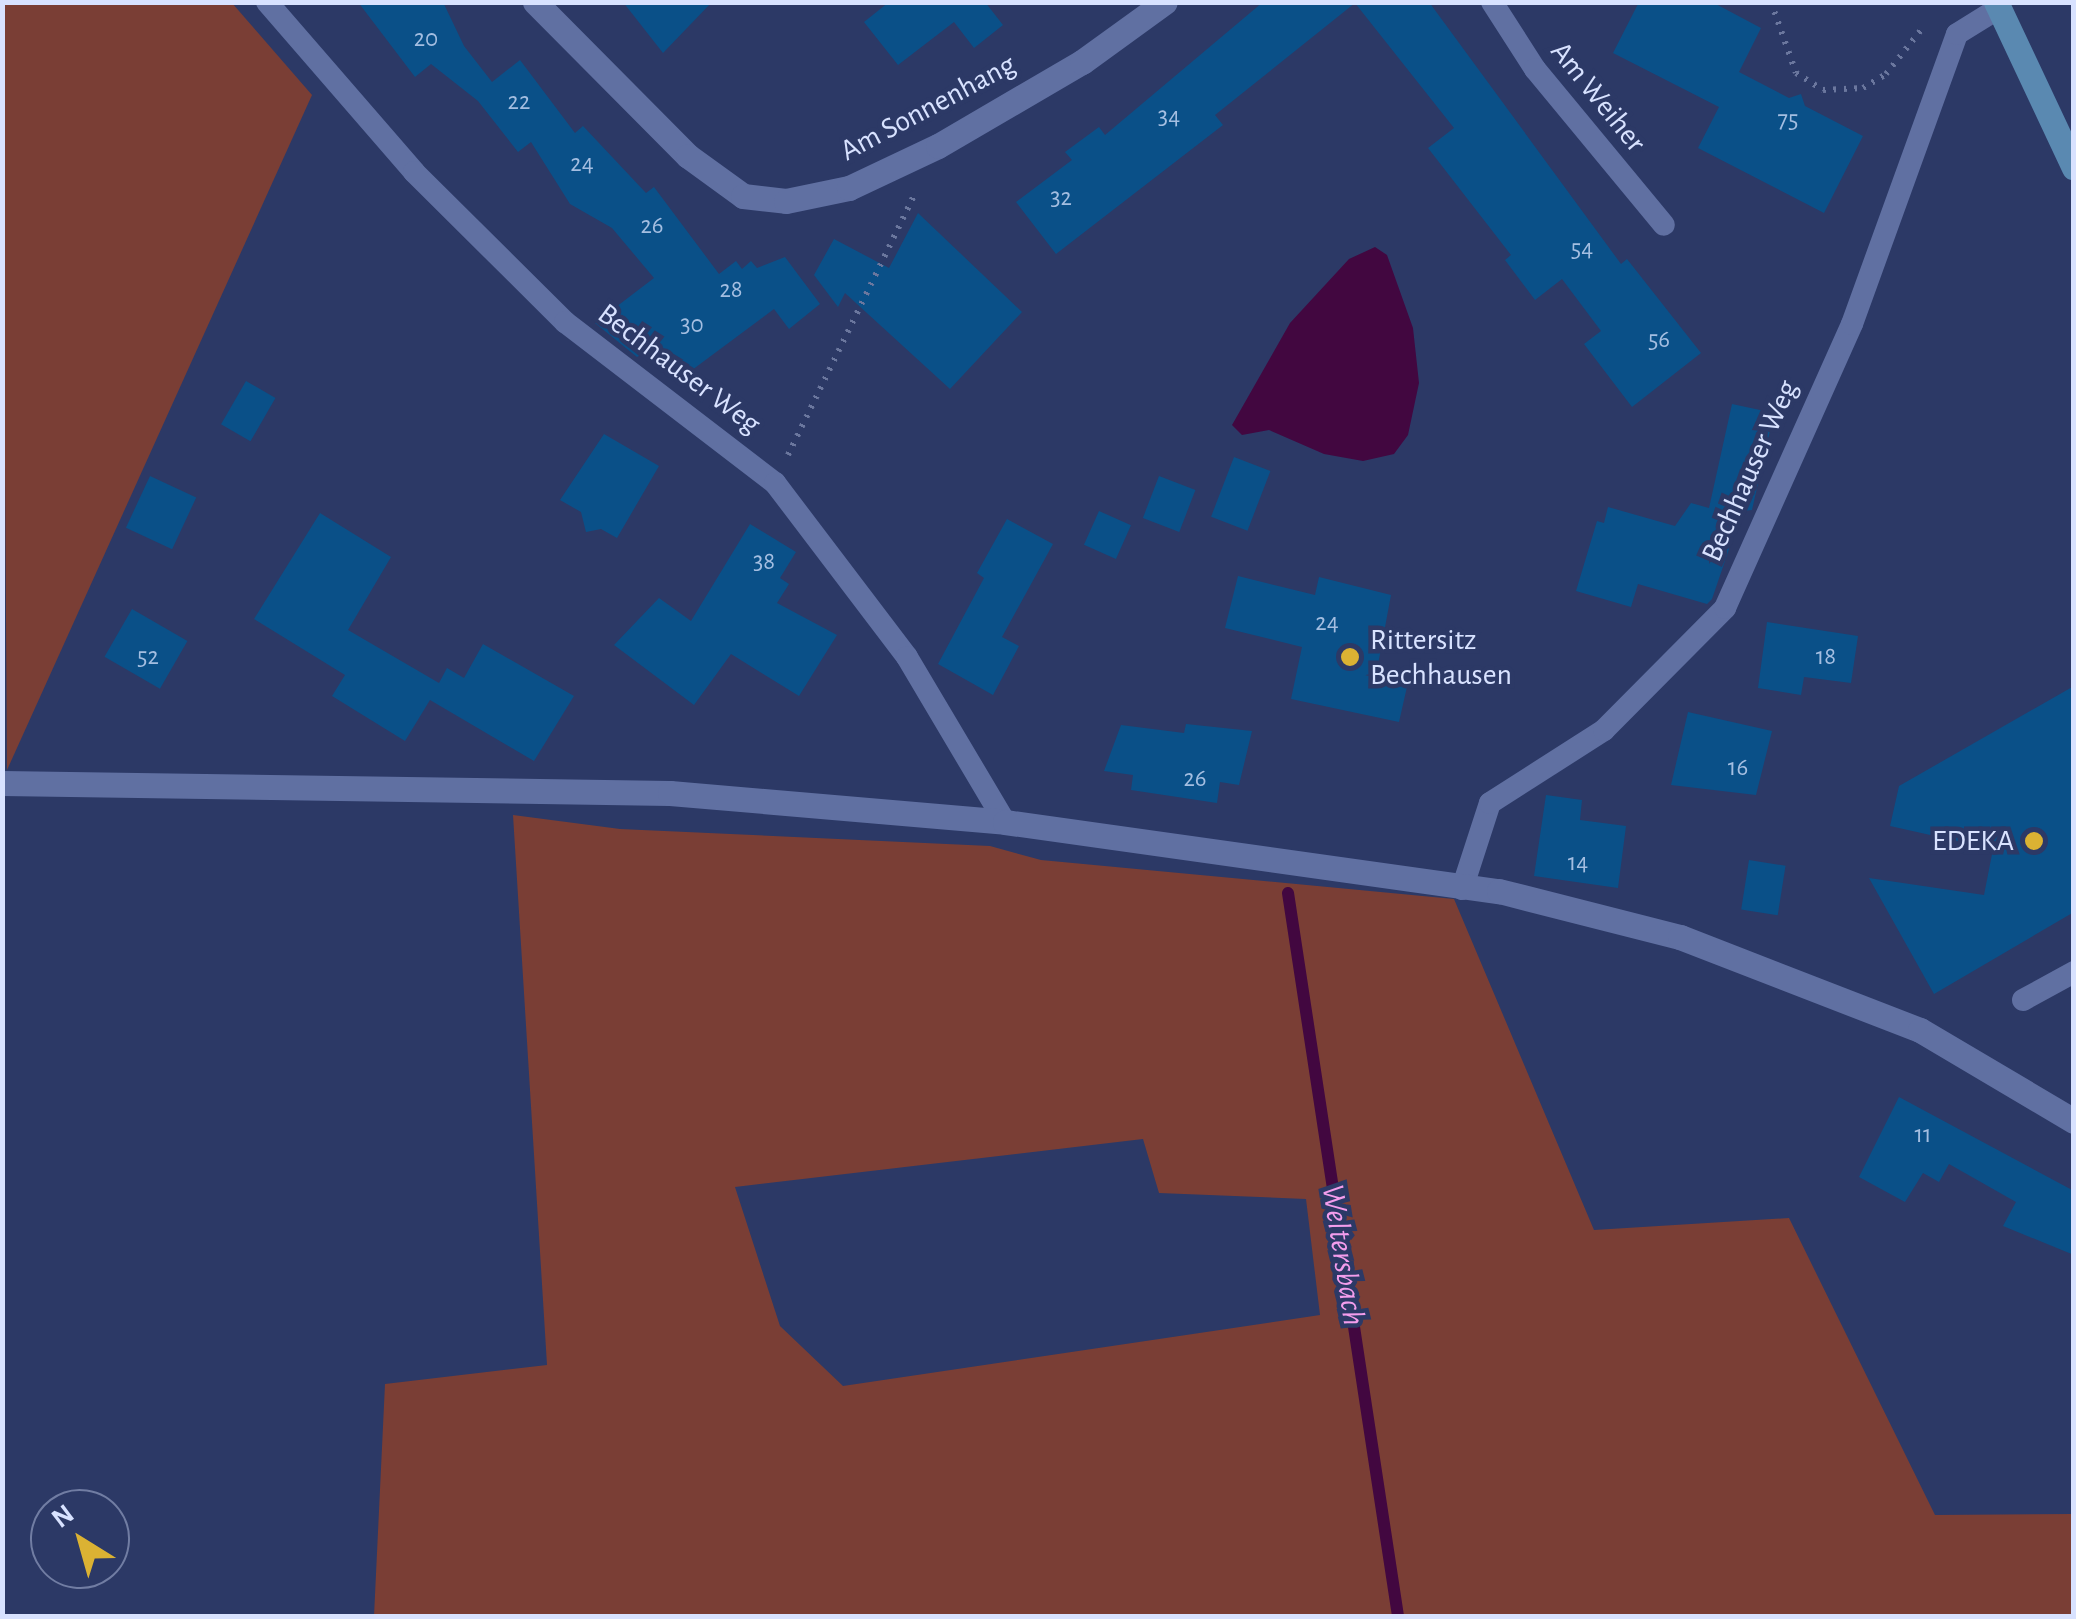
<!DOCTYPE html>
<html>
<head>
<meta charset="utf-8">
<style>
  body { margin:0 }
  #map { position:relative; width:2076px; height:1619px; overflow:hidden; background:#2c3966; font-family:"Alegreya Sans",sans-serif }
  div>[style] { position:absolute }
  .green>* { inset:0; background:#7a3e35 }
  .water>* { inset:0; background:#420740 }
  .stream>* { height:12px; margin:-6px; padding:0 6px; transform-origin:6px; border-radius:6px; background:#420740 }
  .building>* { inset:0; background:#0a5088; transform-origin:0 0 }
  .path>* { height:6px; margin-top:-3px; transform-origin:0; background:repeating-linear-gradient(90deg,#6b779e 0 2.5px,transparent 0 10.5px) }
  .service>* { height:22px; margin:-11px; padding:0 11px; transform-origin:11px; border-radius:11px; background:#6070a2 }
  .minor>* { height:25px; margin:-12.5px; padding:0 12.5px; transform-origin:12.5px; border-radius:12.5px; background:#6070a2 }
  .secondary>* { height:25px; margin:-12.5px; padding:0 12.5px; transform-origin:12.5px; border-radius:12.5px; background:#5a89b1 }
  .dots>* { width:28px; height:28px; translate:-50% -50%; box-sizing:border-box; border:5px solid #2c3966; border-radius:50% }
  span { translate:-50% -50%; white-space:nowrap; text-align:center; line-height:1.15; -webkit-text-stroke:9px #2c3966; paint-order:stroke }
  .number-label { font-size:25px; color:#a4bee1 }
  .number-label span { -webkit-text-stroke-width:0 }
  .street-label { font-size:30px; color:#d8e2ff }
  .poi-label { font-size:30px; color:#d8e2ff }
  .left { translate:0 -50%; text-align:left }
  .right { translate:-100% -50%; text-align:right }
  .water-label { font-size:32px; color:#f39dec; font-style:italic }
  .frame { position:absolute; inset:0; border:5px solid #d8e2ff; pointer-events:none }
  .north { position:absolute; left:30px; top:1489px; width:100px; height:100px; box-sizing:border-box; background:#2c3966; border:2px solid #717da3; border-radius:50%; rotate:323deg; font-size:28px; font-weight:700; line-height:40px; text-align:center; color:#d8e2ff }
  .north::after { content:''; display:block; margin:auto; width:35px; height:45px; background:#dbb233; clip-path:polygon(50% 0,100% 100%,50% 72%,0 100%) }
</style>
</head>
<body>
<div id="map">
  <div class="green">
    <i style="clip-path:polygon(2px 3px,232px 3px,312px 95px,7px 770px)"></i>
    <i style="clip-path:polygon(evenodd,513px 815px,620px 829px,990px 846px,1041px 860px,1454px 899px,1594px 1230px,1789px 1218px,1935px 1515px,2073px 1514px,2073px 1616px,374px 1616px,385px 1384px,547px 1365px,513px 815px,1143px 1139px,1159px 1193px,1306px 1199px,1320px 1315px,843px 1386px,780px 1326px,735px 1187px,1143px 1139px)"></i>
  </div>
  <div class="water">
    <i style="clip-path:polygon(1375px 247px,1387px 255px,1413px 328px,1419px 383px,1408px 435px,1394px 454px,1363px 461px,1324px 454px,1269px 430px,1242px 435px,1232px 425px,1290px 323px,1349px 259px)"></i>
  </div>
  <div class="stream">
    <i style="left:1288px;top:893px;width:731px;rotate:81.35deg"></i>
  </div>
  <div class="building">
    <i style="clip-path:polygon(358px 2px,443px 2px,464px 46px,492px 82px,520px 60px,575px 133px,583px 126px,646px 193px,654px 187px,719px 274px,736px 261px,742px 269px,751px 261px,757px 268px,785px 257px,820px 304px,789px 329px,774px 309px,688px 373px,657px 344px,637px 357px,595px 323px,654px 278px,612px 228px,570px 204px,531px 142px,518px 152px,478px 101px,431px 64px,415px 77px)"></i>
    <i style="clip-path:polygon(623px 2px,712px 2px,663px 53px)"></i>
    <i style="clip-path:polygon(889px 2px,985px 2px,1003px 25px,974px 48px,954px 22px,898px 65px,864px 22px)"></i>
    <i style="clip-path:polygon(1263px 2px,1429px 2px,1621px 264px,1627px 259px,1701px 353px,1632px 407px,1584px 344px,1601px 331px,1562px 279px,1535px 300px,1505px 260px,1511px 255px,1428px 148px,1454px 128px,1355px 3px,1215px 115px,1223px 125px,1056px 254px,1016px 202px,1072px 160px,1065px 152px,1099px 127px,1105px 135px)"></i>
    <i style="clip-path:polygon(1639px 2px,1712px 2px,1761px 28px,1739px 72px,1789px 98px,1801px 94px,1805px 106px,1863px 136px,1824px 213px,1698px 148px,1719px 107px,1613px 53px)"></i>
    <i style="clip-path:polygon(918px 213px,1022px 312px,950px 389px,845px 293px,838px 307px,814px 275px,834px 239px,889px 268px)"></i>
    <i style="left:246px;top:381px;width:34px;height:50px;rotate:30deg"></i>
    <i style="clip-path:polygon(1732px 404px,1774px 413px,1752px 510px,1742px 511px,1712px 599px,1707px 604px,1638px 584px,1631px 607px,1576px 591px,1597px 521px,1604px 523px,1608px 507px,1675px 526px,1691px 503px,1709px 508px)"></i>
    <i style="clip-path:polygon(604px 434px,659px 466px,617px 538px,601px 529px,586px 532px,581px 512px,560px 500px)"></i>
    <i style="left:1234px;top:457px;width:39px;height:64px;rotate:21deg"></i>
    <i style="left:150px;top:476px;width:51px;height:57px;rotate:25deg"></i>
    <i style="left:1159px;top:476px;width:39px;height:45px;rotate:21deg"></i>
    <i style="left:1099px;top:511px;width:35px;height:37px;rotate:24deg"></i>
    <i style="clip-path:polygon(320px 513px,391px 557px,348px 630px,439px 683px,447px 668px,464px 678px,483px 644px,574px 696px,534px 761px,430px 700px,405px 741px,332px 696px,345px 675px,254px 619px)"></i>
    <i style="clip-path:polygon(1007px 519px,1053px 544px,1002px 637px,1019px 646px,993px 695px,938px 664px,984px 578px,977px 573px)"></i>
    <i style="clip-path:polygon(750px 524px,796px 552px,780px 578px,789px 584px,777px 603px,837px 635px,799px 696px,731px 654px,694px 705px,614px 645px,659px 598px,691px 621px)"></i>
    <i style="clip-path:polygon(1238px 576px,1315px 595px,1319px 577px,1391px 595px,1377px 670px,1409px 678px,1399px 722px,1291px 699px,1302px 647px,1225px 628px)"></i>
    <i style="left:132px;top:609px;width:64px;height:55px;rotate:30deg"></i>
    <i style="clip-path:polygon(1767px 622px,1858px 636px,1851px 683px,1804px 677px,1801px 695px,1758px 688px)"></i>
    <i style="clip-path:polygon(2074px 686px,2074px 912px,1934px 994px,1869px 878px,1984px 895px,1993px 849px,1890px 826px,1899px 786px)"></i>
    <i style="clip-path:polygon(1688px 712px,1772px 731px,1756px 795px,1671px 785px)"></i>
    <i style="clip-path:polygon(1186px 724px,1252px 731px,1239px 785px,1220px 782px,1217px 803px,1131px 790px,1133px 775px,1104px 771px,1121px 725px,1184px 733px)"></i>
    <i style="clip-path:polygon(1546px 795px,1582px 800px,1580px 820px,1626px 826px,1618px 888px,1534px 876px)"></i>
    <i style="left:1749px;top:860px;width:37px;height:50px;rotate:9deg"></i>
    <i style="clip-path:polygon(1899px 1097px,2074px 1191px,2074px 1255px,2003px 1226px,2016px 1202px,1949px 1164px,1939px 1182px,1923px 1173px,1905px 1202px,1859px 1177px)"></i>
  </div>
  <div class="path">
    <i style="left:1771px;top:2px;width:75px;rotate:70.6deg"></i>
    <i style="left:1796px;top:73px;width:32px;rotate:32deg"></i>
    <i style="left:1823px;top:90px;width:40px;rotate:-2.9deg"></i>
    <i style="left:1863px;top:88px;width:27px;rotate:-31deg"></i>
    <i style="left:1886px;top:74px;width:56px;rotate:-51.5deg"></i>
    <i style="left:788px;top:455px;width:288px;rotate:-64.1deg"></i>
  </div>
  <div class="service">
    <i style="left:267px;top:2px;width:225px;rotate:49.1deg"></i>
    <i style="left:414px;top:172px;width:213px;rotate:44.8deg"></i>
    <i style="left:565px;top:322px;width:265px;rotate:37.5deg"></i>
    <i style="left:775px;top:483px;width:218px;rotate:52.8deg"></i>
    <i style="left:907px;top:657px;width:192px;rotate:59.3deg"></i>
    <i style="left:1492px;top:2px;width:80px;rotate:57.3deg"></i>
    <i style="left:1535px;top:69px;width:202px;rotate:50.4deg"></i>
    <i style="left:1462px;top:889px;width:90px;rotate:-72deg"></i>
    <i style="left:1490px;top:803px;width:135px;rotate:-32.6deg"></i>
    <i style="left:1604px;top:730px;width:172px;rotate:-45.2deg"></i>
    <i style="left:1725px;top:608px;width:311px;rotate:-65.9deg"></i>
    <i style="left:1852px;top:324px;width:308px;rotate:-70.1deg"></i>
    <i style="left:1957px;top:34px;width:49px;rotate:-31.8deg"></i>
    <i style="left:2023px;top:1000px;width:58px;rotate:-28.8deg"></i>
  </div>
  <div class="minor">
    <i style="left:535px;top:2px;width:217px;rotate:45.2deg"></i>
    <i style="left:688px;top:156px;width:68px;rotate:36deg"></i>
    <i style="left:743px;top:196px;width:43px;rotate:6.6deg"></i>
    <i style="left:786px;top:201px;width:64px;rotate:-11.7deg"></i>
    <i style="left:849px;top:188px;width:98px;rotate:-25.3deg"></i>
    <i style="left:938px;top:146px;width:167px;rotate:-30.3deg"></i>
    <i style="left:1082px;top:62px;width:102px;rotate:-35.9deg"></i>
    <i style="left:2px;top:783px;width:668px;rotate:0.86deg"></i>
    <i style="left:670px;top:793px;width:336px;rotate:4.9deg"></i>
    <i style="left:1005px;top:822px;width:499px;rotate:8deg"></i>
    <i style="left:1499px;top:891px;width:187px;rotate:14.3deg"></i>
    <i style="left:1680px;top:937px;width:257px;rotate:21.2deg"></i>
    <i style="left:1920px;top:1030px;width:179px;rotate:30.6deg"></i>
  </div>
  <div class="secondary">
    <i style="left:1996px;top:2px;width:183px;rotate:64.8deg"></i>
  </div>
  <div class="dots">
    <i style="left:1350px;top:657px;background:#dbb233"></i>
    <i style="left:2034px;top:841px;background:#dbb233"></i>
  </div>
  <div class="number-label">
    <span style="left:426px;top:39px">20</span>
    <span style="left:519px;top:102px">22</span>
    <span style="left:1169px;top:117px">34</span>
    <span style="left:1788px;top:120px">75</span>
    <span style="left:582px;top:164px">24</span>
    <span style="left:1061px;top:198px">32</span>
    <span style="left:652px;top:226px">26</span>
    <span style="left:1582px;top:249px">54</span>
    <span style="left:731px;top:290px">28</span>
    <span style="left:692px;top:325px">30</span>
    <span style="left:1659px;top:340px">56</span>
    <span style="left:764px;top:562px">38</span>
    <span style="left:1327px;top:623px">24</span>
    <span style="left:148px;top:657px">52</span>
    <span style="left:1826px;top:657px">18</span>
    <span style="left:1738px;top:768px">16</span>
    <span style="left:1195px;top:779px">26</span>
    <span style="left:1578px;top:863px">14</span>
    <span style="left:1923px;top:1135px">11</span>
  </div>
  <div class="street-label">
    <span style="left:1598px;top:97px;rotate:51deg">Am Weiher</span>
    <span style="left:928px;top:108px;rotate:-28deg">Am Sonnenhang</span>
    <span style="left:679px;top:369px;rotate:37deg">Bechhauser Weg</span>
    <span style="left:1750px;top:471px;rotate:-66deg">Bechhauser Weg</span>
  </div>
  <div class="poi-label">
    <span class="left" style="left:1370px;top:657px">Rittersitz<br>Bechhausen</span>
    <span class="right" style="left:2014px;top:841px">EDEKA</span>
  </div>
  <div class="water-label">
    <span style="left:1343px;top:1255px;rotate:81deg">Weltersbach</span>
  </div>
  <div class="frame"></div>
  <div class="north">N</div>
</div>
</body>
</html>
